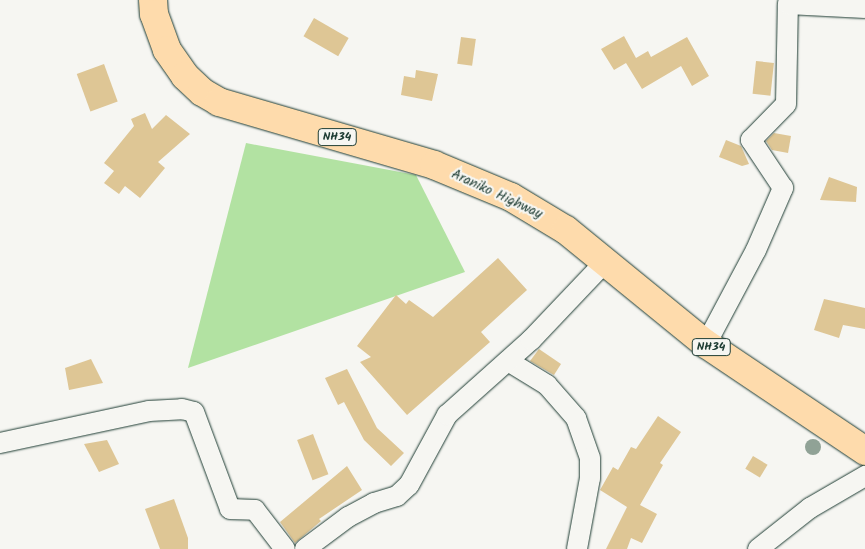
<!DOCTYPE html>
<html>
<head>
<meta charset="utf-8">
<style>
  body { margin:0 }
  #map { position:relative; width:865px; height:549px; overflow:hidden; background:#f6f6f2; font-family:Kalam,sans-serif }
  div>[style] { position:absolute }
  .green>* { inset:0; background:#b2e2a2 }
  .building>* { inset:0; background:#dec695; transform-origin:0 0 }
  .roads { filter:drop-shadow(0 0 1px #1f3d34) drop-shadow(0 0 1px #1f3d34) }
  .minor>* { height:20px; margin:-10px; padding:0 10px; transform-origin:10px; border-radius:10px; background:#f6f6f2 }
  .trunk>* { height:28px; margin:-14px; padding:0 14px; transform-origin:14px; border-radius:14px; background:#fedbac }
  .trees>* { width:16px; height:16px; margin:-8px; border-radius:50%; background:#90a296 }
  span { translate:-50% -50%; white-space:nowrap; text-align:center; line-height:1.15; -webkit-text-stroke:4.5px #f6f6f2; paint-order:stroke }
  .shield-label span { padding:1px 4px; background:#f6f6f2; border:1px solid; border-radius:4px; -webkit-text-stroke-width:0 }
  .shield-label { font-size:12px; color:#1f3d34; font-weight:700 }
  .street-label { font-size:14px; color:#1f3d34 }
</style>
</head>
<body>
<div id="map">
  <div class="green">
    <i style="clip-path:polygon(246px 143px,416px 175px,465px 272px,188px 368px)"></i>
  </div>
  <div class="building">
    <i style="left:314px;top:18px;width:40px;height:21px;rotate:30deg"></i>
    <i style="clip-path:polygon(624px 36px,636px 58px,648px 51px,651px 57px,687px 37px,709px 76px,692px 86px,681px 66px,642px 89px,626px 63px,614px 70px,601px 49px)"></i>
    <i style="left:461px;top:37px;width:15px;height:27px;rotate:8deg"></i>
    <i style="left:756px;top:61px;width:18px;height:33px;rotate:6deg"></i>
    <i style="left:104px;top:64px;width:40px;height:29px;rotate:70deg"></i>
    <i style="clip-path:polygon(416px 70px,438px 74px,432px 101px,401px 95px,404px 76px,415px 78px)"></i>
    <i style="clip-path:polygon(145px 113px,152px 129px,166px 115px,190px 134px,158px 162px,165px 168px,140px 198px,125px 186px,119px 194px,104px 183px,114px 171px,104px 163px,134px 126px,131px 119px)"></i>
    <i style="clip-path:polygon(774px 133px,791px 136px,788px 153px,772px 150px,766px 141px)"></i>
    <i style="clip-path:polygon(726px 140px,741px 146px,749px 164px,742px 166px,719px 157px)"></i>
    <i style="clip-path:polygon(829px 177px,857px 187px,856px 202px,820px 200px)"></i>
    <i style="clip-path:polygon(498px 258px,527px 290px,481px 332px,490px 342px,407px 415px,360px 362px,371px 357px,357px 346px,396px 295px,406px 304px,409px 300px,433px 317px)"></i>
    <i style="clip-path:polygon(824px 299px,865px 308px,865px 329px,843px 325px,839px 338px,814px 330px)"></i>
    <i style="clip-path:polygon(539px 349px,561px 364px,554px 375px,530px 361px)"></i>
    <i style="clip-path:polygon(91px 359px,103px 383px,69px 390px,65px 368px)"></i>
    <i style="clip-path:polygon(347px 369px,377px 428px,404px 453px,391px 466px,364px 440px,344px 402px,338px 405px,325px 378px)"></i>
    <i style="clip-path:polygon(658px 416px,681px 432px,660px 463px,663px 465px,640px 505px,657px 514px,642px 543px,631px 538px,627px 549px,606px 549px,627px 507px,600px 490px,613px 467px,618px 470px,631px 447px,636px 449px)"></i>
    <i style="left:313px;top:434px;width:43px;height:17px;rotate:69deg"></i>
    <i style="clip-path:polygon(107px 440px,119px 464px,99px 472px,84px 444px)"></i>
    <i style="left:753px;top:456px;width:17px;height:15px;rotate:31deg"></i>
    <i style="clip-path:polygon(347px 466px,362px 490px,319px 519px,321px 521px,295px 543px,280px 522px)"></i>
    <i style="clip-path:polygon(174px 499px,188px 538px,188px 549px,160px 549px,145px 509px)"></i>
  </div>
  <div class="roads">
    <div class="minor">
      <i style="left:706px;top:344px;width:106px;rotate:-62deg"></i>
      <i style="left:756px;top:250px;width:68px;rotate:-66.5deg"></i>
      <i style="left:783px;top:188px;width:58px;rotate:-123.7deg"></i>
      <i style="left:751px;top:140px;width:50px;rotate:-45.8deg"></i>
      <i style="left:786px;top:104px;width:100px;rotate:-88.9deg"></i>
      <i style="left:788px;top:4px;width:77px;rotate:3deg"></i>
      <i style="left:508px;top:361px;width:46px;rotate:31.6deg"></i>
      <i style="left:547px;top:385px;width:44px;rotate:48.7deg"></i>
      <i style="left:576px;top:418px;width:42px;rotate:70.7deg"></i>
      <i style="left:590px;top:458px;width:20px;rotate:90deg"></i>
      <i style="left:590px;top:478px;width:72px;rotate:100.4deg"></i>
      <i style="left:0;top:443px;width:152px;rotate:-12.1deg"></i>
      <i style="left:149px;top:411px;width:33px;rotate:-3deg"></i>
      <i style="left:182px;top:409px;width:12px;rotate:14deg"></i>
      <i style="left:194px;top:412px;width:103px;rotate:69.6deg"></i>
      <i style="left:230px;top:509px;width:25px;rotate:2deg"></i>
      <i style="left:255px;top:510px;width:49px;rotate:52.4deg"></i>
      <i style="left:305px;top:549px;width:54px;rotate:-36.7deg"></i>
      <i style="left:348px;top:517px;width:30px;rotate:-28deg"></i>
      <i style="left:374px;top:503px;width:24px;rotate:-17deg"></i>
      <i style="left:397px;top:496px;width:16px;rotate:-43deg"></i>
      <i style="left:409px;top:485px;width:80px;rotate:-61.5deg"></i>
      <i style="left:447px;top:415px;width:113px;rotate:-41.8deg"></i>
      <i style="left:531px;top:340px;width:106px;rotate:-46.5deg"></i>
      <i style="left:758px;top:549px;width:66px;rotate:-38.3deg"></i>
      <i style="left:810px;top:508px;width:64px;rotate:-30.2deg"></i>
    </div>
    <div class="trunk">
      <i style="left:153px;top:0;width:14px;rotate:86deg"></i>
      <i style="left:154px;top:14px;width:38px;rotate:70deg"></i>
      <i style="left:167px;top:50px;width:32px;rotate:55deg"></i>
      <i style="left:185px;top:76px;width:23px;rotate:43deg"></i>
      <i style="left:202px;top:92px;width:20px;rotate:30deg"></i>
      <i style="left:219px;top:102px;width:224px;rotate:16.3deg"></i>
      <i style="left:434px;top:165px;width:83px;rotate:22.6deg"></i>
      <i style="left:511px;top:197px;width:64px;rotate:31deg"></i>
      <i style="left:566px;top:230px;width:181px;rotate:39.2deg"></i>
      <i style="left:706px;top:344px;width:192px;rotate:33.9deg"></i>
    </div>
  </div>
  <div class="trees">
    <i style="left:813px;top:447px"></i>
  </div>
  <div class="shield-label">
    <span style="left:337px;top:137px">NH34</span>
    <span style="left:711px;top:347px">NH34</span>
  </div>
  <div class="street-label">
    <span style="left:497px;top:194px;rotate:25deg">Araniko Highway</span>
  </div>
</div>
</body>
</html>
